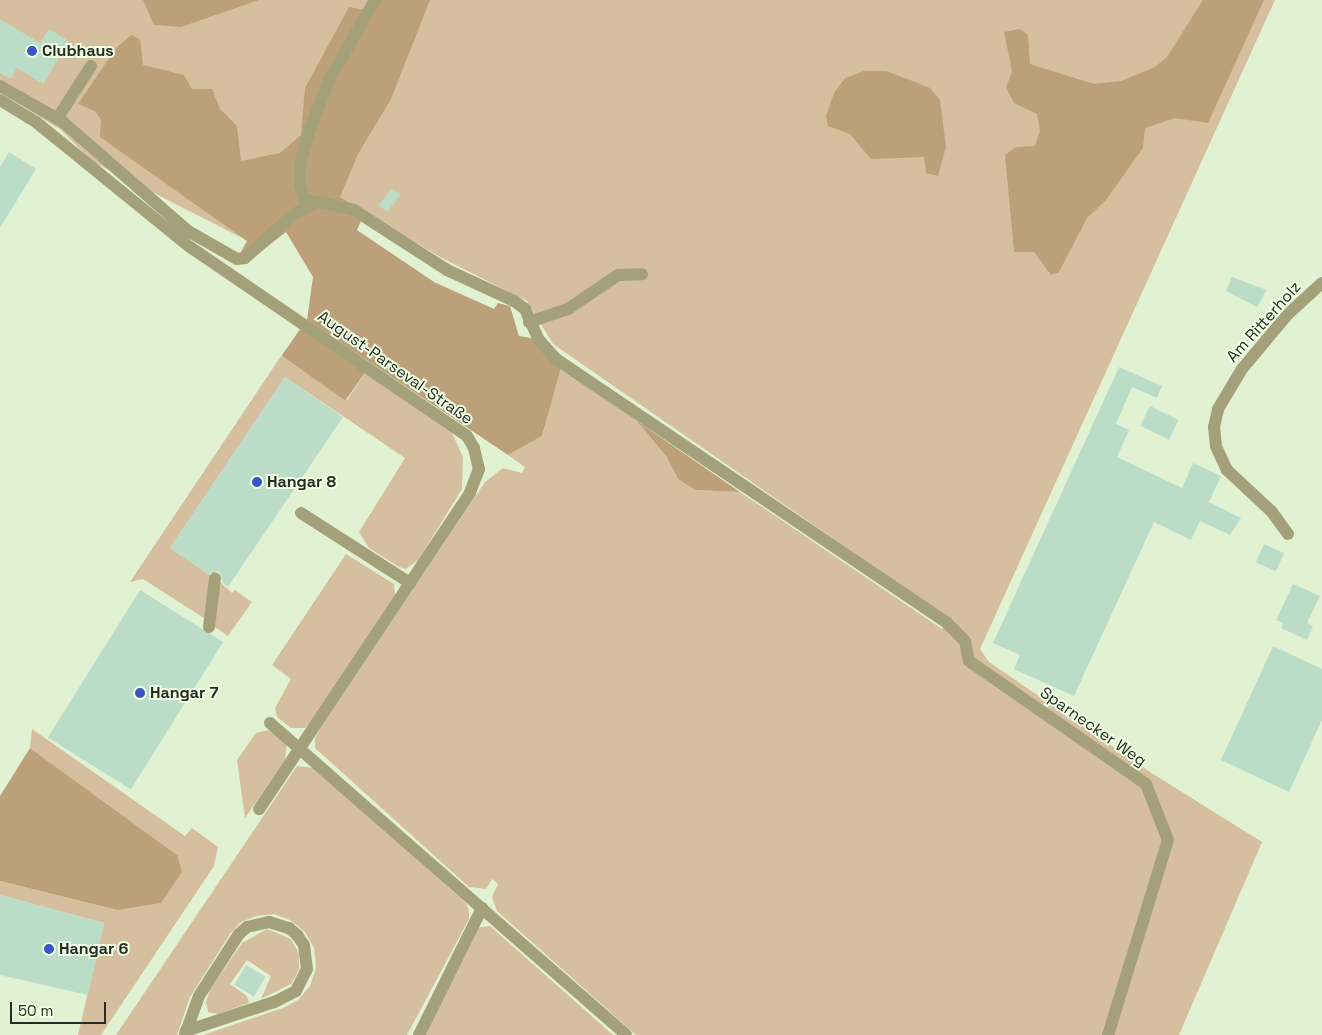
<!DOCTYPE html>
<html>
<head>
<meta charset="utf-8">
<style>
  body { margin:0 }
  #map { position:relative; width:1322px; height:1035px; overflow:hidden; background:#e1f2d3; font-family:"Space Grotesk",sans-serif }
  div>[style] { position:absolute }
  .green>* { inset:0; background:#d6bf9e }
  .forest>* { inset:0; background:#bba07a; transform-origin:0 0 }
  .building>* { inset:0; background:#bbddc8; transform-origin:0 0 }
  .minor>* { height:12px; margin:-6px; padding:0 6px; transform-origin:6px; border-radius:6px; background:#a4a17a }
  .dots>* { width:14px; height:14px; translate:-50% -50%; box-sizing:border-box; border:2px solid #f0fee5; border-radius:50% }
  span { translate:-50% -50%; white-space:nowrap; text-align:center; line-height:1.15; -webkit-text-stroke:4px #f0fee5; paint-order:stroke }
  .poi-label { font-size:16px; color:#262c21; font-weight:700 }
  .left { translate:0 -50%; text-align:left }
  .street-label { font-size:16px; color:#262c21 }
  .scale { position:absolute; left:10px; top:1002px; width:96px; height:22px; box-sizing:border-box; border:2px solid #262c21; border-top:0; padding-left:6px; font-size:15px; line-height:18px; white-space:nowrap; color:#262c21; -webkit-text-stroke:4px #f0fee5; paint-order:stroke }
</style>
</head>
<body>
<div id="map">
  <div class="green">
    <i style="clip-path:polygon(0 0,1275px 0,980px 649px,989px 662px,1150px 772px,1262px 842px,1179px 1035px,636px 1035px,497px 911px,492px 897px,498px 884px,492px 879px,486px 889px,469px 887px,315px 748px,315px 738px,321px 727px,485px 482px,503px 468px,522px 473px,525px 467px,508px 455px,542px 436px,561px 368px,637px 421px,666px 456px,678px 479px,695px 490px,740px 492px,942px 629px,949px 619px,553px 344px,527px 301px,440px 257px,340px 197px,248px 241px,93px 162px,61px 130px,0 92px)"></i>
    <i style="clip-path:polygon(281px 356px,347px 400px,365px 373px,452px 433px,463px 457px,462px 489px,419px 559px,406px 569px,399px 567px,369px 548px,359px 532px,405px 458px,285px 377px,170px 548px,211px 576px,207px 620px,143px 579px,130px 582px)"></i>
    <i style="clip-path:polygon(346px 554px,394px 584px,395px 595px,311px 722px,305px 728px,291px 728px,277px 717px,275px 708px,291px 679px,272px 665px)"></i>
    <i style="clip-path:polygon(218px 580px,232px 593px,235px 590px,252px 602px,228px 636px,212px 625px)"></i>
    <i style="clip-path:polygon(32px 729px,185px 836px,192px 828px,218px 847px,214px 866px,101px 1035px,78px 1035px,104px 923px,0 895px,0 881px,117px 910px,177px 855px,30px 748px)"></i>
    <i style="clip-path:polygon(268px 730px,287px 743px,285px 760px,245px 818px,237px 760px,256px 733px)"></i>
    <i style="clip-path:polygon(297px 766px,314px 768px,466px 903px,469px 910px,469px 919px,407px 1035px,203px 1035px,283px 1008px,298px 1000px,310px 986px,316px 968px,314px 948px,305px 932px,290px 920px,274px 914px,256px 916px,241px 922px,230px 934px,190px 997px,177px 1035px,116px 1035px)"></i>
    <i style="clip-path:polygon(490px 926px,613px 1035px,425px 1035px,474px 928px)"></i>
    <i style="clip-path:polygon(267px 929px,291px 939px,299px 954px,299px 970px,291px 984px,261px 999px,271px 976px,247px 960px,230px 984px,247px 996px,249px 1003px,218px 1014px,208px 1012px,206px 1002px,210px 990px,242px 943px)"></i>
  </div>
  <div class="forest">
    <i style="clip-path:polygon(143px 0,259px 0,181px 27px,154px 25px)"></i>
    <i style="clip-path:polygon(373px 0,430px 0,391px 99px,358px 154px,340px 197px,365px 212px,357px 230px,434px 282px,494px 309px,498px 303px,510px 306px,519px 336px,531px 338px,561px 368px,542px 436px,508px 455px,307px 320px,313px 277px,286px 232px,249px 261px,237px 259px,247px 241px,100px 137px,101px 120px,95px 111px,78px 104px,116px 48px,131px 35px,140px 39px,143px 65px,184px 75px,192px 89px,212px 89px,220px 109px,237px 126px,241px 161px,280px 153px,301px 135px,305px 88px,349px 7px,366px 10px)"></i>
    <i style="clip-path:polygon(1203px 0,1264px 0,1208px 123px,1175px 118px,1145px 128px,1143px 148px,1106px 200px,1087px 218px,1059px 272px,1051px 275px,1034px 252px,1014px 252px,1005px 155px,1016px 147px,1035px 146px,1040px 131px,1037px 114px,1014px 103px,1006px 88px,1012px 71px,1004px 32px,1020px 29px,1028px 35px,1030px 64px,1094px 84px,1121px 81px,1155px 67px,1167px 57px)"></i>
    <i style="clip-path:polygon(864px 71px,886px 71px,910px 80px,930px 88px,940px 100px,946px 147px,938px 176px,926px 173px,924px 157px,871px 159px,850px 134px,828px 126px,826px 116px,834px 93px,845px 78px)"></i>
    <i style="left:301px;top:328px;width:78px;height:34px;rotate:35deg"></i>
    <i style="clip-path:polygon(637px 421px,740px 492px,695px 490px,678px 479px,666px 456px)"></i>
    <i style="clip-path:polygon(30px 748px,177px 855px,182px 872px,161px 903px,117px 910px,0 881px,0 796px)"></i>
  </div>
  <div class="building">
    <i style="clip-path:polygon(0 19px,40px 43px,49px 29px,69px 41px,43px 84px,17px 68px,10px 79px,0 73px)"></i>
    <i style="clip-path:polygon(9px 152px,36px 169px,0 228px,0 167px)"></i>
    <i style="left:392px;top:188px;width:11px;height:22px;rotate:38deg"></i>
    <i style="clip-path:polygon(1232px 277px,1267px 290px,1257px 307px,1226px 291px)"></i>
    <i style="clip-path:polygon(1119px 367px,1162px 386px,1157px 398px,1132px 387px,1116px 424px,1129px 430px,1117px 457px,1182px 488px,1193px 463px,1221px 476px,1209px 502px,1241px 518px,1230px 535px,1200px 521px,1191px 540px,1154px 522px,1074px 696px,1014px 669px,1020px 655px,993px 643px)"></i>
    <i style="clip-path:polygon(285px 377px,343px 417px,228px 587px,223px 583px,219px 571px,208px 574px,170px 548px)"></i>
    <i style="left:1150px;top:406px;width:32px;height:22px;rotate:26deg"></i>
    <i style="left:1264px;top:544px;width:22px;height:20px;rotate:24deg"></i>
    <i style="clip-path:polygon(1293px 584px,1320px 596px,1307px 623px,1313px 626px,1307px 640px,1281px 628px,1283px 623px,1276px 620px)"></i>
    <i style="left:140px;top:590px;width:98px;height:174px;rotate:32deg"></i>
    <i style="clip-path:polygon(1273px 646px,1322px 669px,1322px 720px,1289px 792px,1221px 760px)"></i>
    <i style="clip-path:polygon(0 895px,104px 923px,88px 995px,0 975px)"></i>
    <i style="left:246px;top:965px;width:23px;height:23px;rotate:31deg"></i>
  </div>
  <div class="minor">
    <i style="left:375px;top:0;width:92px;rotate:119.9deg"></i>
    <i style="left:329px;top:80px;width:53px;rotate:111.2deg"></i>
    <i style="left:310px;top:129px;width:36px;rotate:106deg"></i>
    <i style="left:300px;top:164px;width:21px;rotate:90deg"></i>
    <i style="left:300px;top:185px;width:15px;rotate:74deg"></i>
    <i style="left:304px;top:199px;width:51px;rotate:12.4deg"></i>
    <i style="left:354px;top:210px;width:111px;rotate:32.8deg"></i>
    <i style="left:447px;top:270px;width:74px;rotate:24.8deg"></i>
    <i style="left:514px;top:301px;width:14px;rotate:36deg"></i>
    <i style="left:525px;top:309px;width:34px;rotate:66deg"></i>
    <i style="left:539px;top:340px;width:25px;rotate:48deg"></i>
    <i style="left:556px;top:359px;width:472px;rotate:34deg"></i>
    <i style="left:947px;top:623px;width:25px;rotate:45deg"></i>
    <i style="left:965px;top:641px;width:20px;rotate:79deg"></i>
    <i style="left:969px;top:661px;width:216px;rotate:34.8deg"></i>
    <i style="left:1146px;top:784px;width:60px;rotate:68.6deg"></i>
    <i style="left:1168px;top:840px;width:204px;rotate:107.1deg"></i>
    <i style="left:0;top:86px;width:73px;rotate:29.7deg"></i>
    <i style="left:63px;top:122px;width:166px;rotate:41.1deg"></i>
    <i style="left:188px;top:231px;width:56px;rotate:29.7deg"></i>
    <i style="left:237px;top:259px;width:8px;rotate:-7deg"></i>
    <i style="left:245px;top:258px;width:66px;rotate:-41.9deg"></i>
    <i style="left:294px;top:214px;width:21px;rotate:-28deg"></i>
    <i style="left:0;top:100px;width:42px;rotate:31.4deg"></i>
    <i style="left:36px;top:122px;width:198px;rotate:39.1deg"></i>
    <i style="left:190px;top:247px;width:335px;rotate:34.3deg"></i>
    <i style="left:467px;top:436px;width:14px;rotate:60deg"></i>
    <i style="left:474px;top:448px;width:22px;rotate:77deg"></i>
    <i style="left:479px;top:469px;width:26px;rotate:111deg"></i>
    <i style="left:470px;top:493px;width:380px;rotate:123.7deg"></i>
    <i style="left:57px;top:119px;width:63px;rotate:-57.3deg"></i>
    <i style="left:529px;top:322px;width:41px;rotate:-18.4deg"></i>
    <i style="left:568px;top:309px;width:60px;rotate:-34.2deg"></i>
    <i style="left:618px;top:275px;width:24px;rotate:-2deg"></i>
    <i style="left:301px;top:513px;width:130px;rotate:32.7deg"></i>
    <i style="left:1288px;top:534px;width:27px;rotate:-126deg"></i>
    <i style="left:1272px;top:512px;width:62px;rotate:-137deg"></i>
    <i style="left:1227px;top:470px;width:26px;rotate:-115deg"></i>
    <i style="left:1216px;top:446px;width:19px;rotate:-96deg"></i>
    <i style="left:1214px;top:427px;width:18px;rotate:-77deg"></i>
    <i style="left:1218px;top:409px;width:47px;rotate:-59deg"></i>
    <i style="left:1242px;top:369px;width:72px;rotate:-50.1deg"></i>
    <i style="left:1288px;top:314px;width:46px;rotate:-42.4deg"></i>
    <i style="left:209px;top:627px;width:49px;rotate:-83deg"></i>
    <i style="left:270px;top:723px;width:473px;rotate:41.2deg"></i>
    <i style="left:185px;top:1035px;width:41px;rotate:-70.3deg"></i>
    <i style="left:199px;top:996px;width:74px;rotate:-57.2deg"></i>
    <i style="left:239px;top:934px;width:11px;rotate:-41deg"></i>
    <i style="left:247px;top:927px;width:23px;rotate:-13deg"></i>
    <i style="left:269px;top:922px;width:21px;rotate:17deg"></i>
    <i style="left:289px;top:928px;width:11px;rotate:41deg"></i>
    <i style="left:297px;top:935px;width:12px;rotate:55deg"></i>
    <i style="left:304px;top:945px;width:24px;rotate:83deg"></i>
    <i style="left:307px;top:969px;width:25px;rotate:117deg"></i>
    <i style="left:296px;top:991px;width:25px;rotate:153deg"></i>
    <i style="left:274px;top:1002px;width:93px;rotate:161.8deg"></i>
    <i style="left:419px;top:1035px;width:142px;rotate:-63.6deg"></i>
  </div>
  <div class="dots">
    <i style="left:32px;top:51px;background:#3655c6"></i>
    <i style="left:257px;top:482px;background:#3655c6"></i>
    <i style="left:140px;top:693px;background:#3655c6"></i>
    <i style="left:49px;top:949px;background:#3655c6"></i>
  </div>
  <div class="poi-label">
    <span class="left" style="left:42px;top:51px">Clubhaus</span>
    <span class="left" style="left:267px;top:482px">Hangar 8</span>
    <span class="left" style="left:150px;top:693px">Hangar 7</span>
    <span class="left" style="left:59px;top:949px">Hangar 6</span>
  </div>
  <div class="street-label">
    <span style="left:1264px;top:322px;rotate:-48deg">Am Ritterholz</span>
    <span style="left:395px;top:368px;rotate:35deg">August-Parseval-Straße</span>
    <span style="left:1093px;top:727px;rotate:35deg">Sparnecker Weg</span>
  </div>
  <div class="scale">50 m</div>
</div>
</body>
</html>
